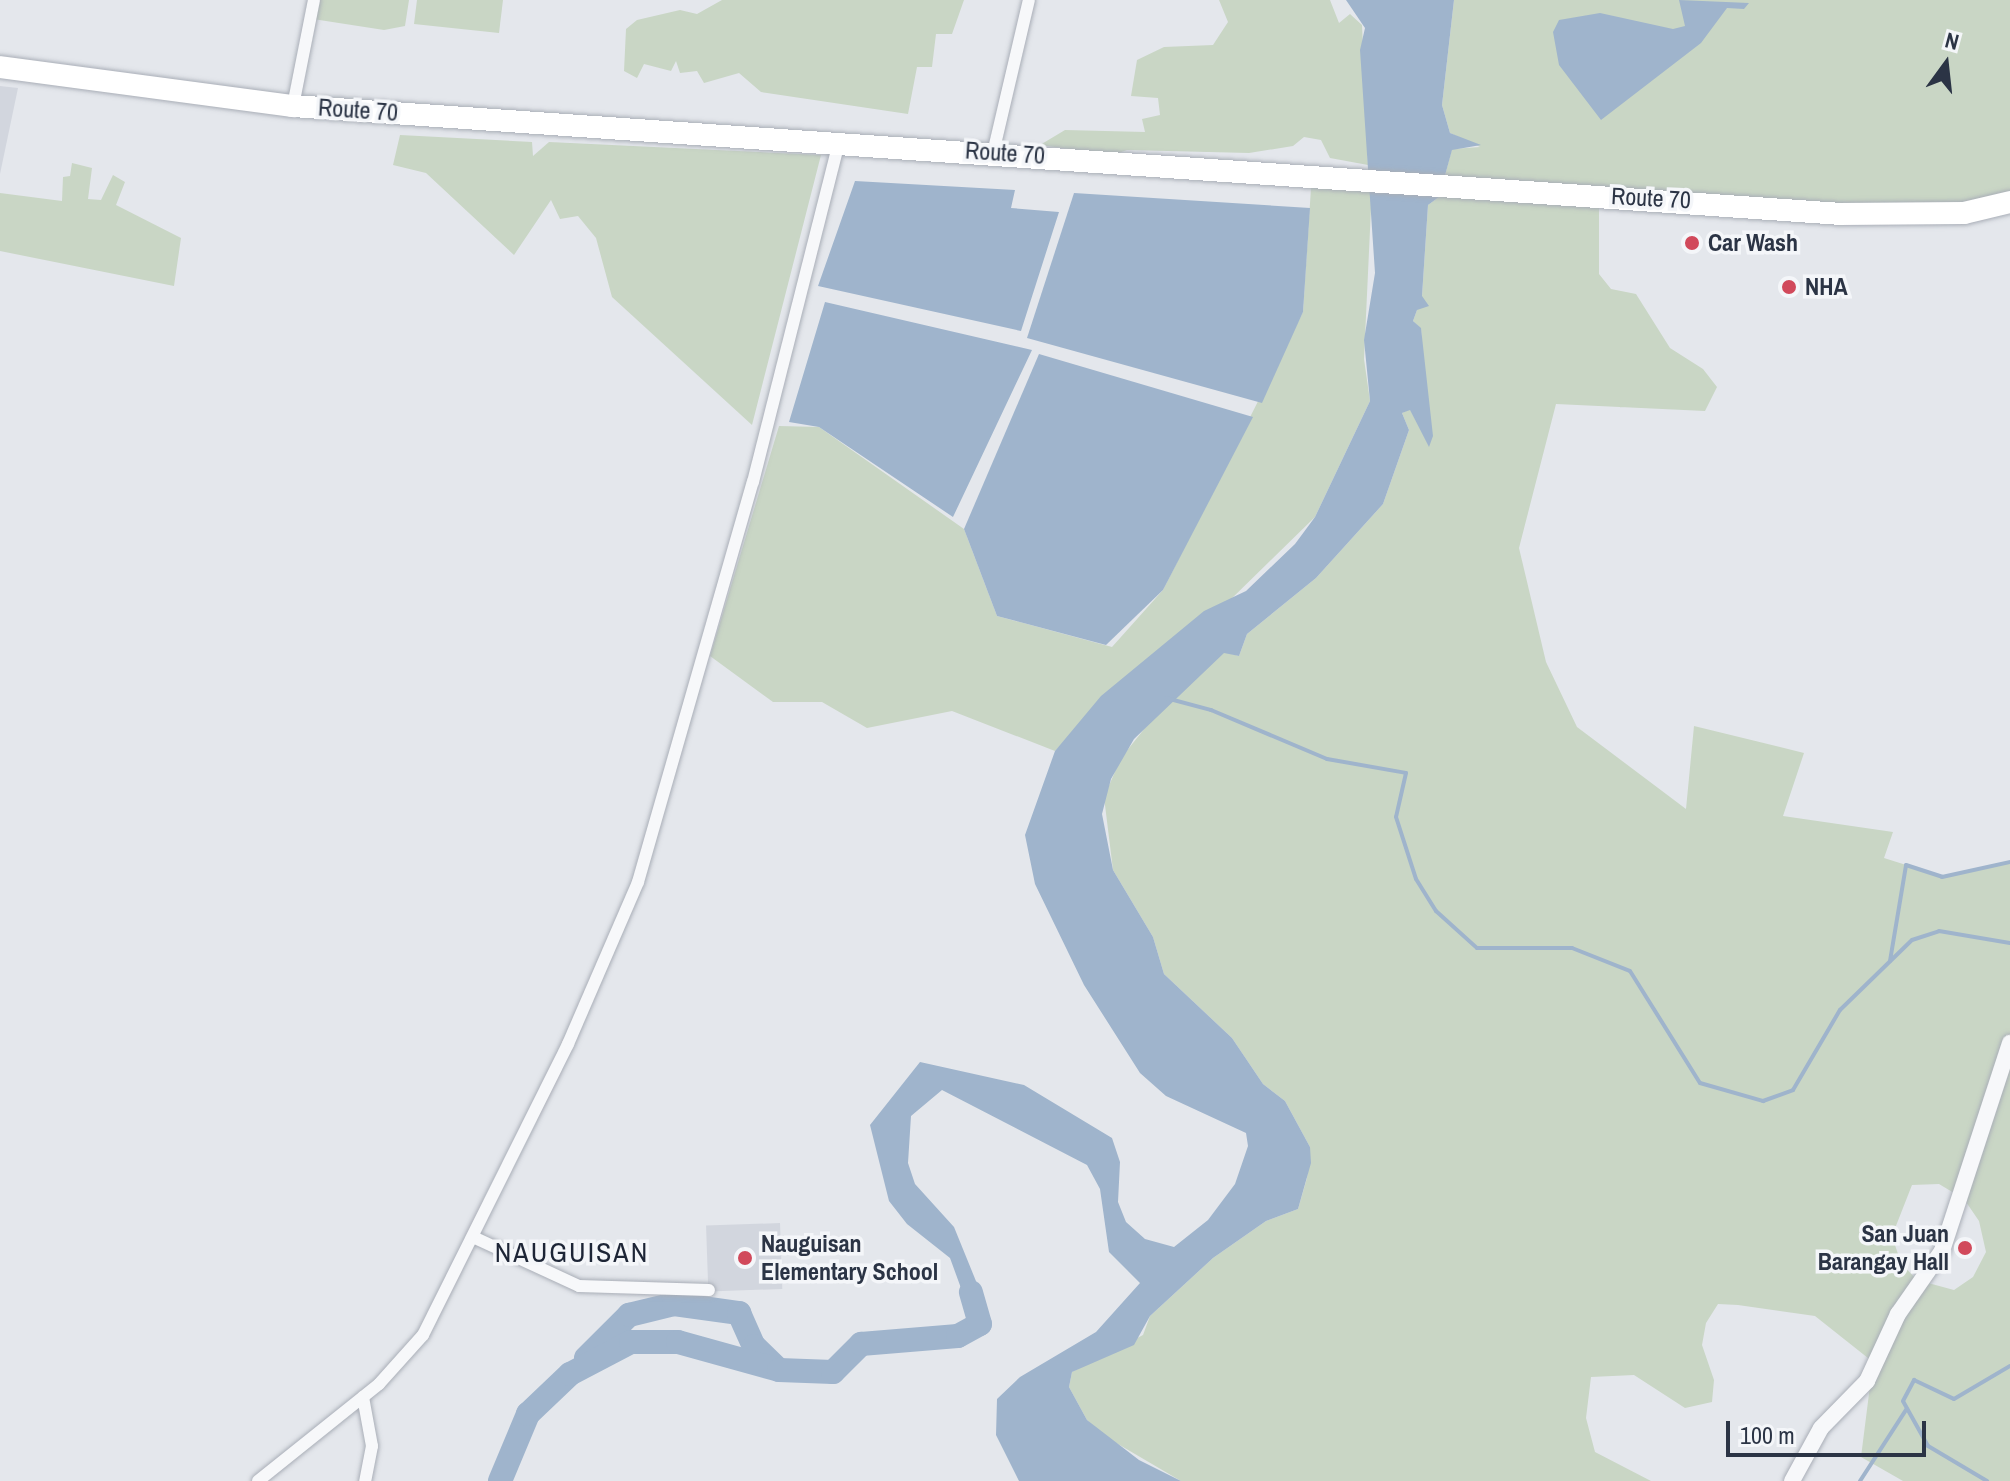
<!DOCTYPE html>
<html>
<head>
<meta charset="utf-8">
<style>
  body { margin:0 }
  #map { position:relative; width:2010px; height:1481px; overflow:hidden; background:#e4e7ec; font-family:"Archivo Narrow",sans-serif }
  div>[style] { position:absolute }
  .built>* { inset:0; background:#d2d6de; transform-origin:0 0 }
  .green>* { inset:0; background:#c9d6c5 }
  .water>* { inset:0; background:#9fb4cc }
  .stream>* { height:4px; margin:-2px; padding:0 2px; transform-origin:2px; border-radius:2px; background:#9fb4cc }
  .river>* { height:24px; margin:-12px; padding:0 12px; transform-origin:12px; border-radius:12px; background:#9fb4cc }
  .roads { filter:drop-shadow(0 0 2px #a9aeb7) drop-shadow(0 0 2px #a9aeb7) }
  .minor>* { height:12px; margin:-6px; padding:0 6px; transform-origin:6px; border-radius:6px; background:#f7f8fa }
  .tertiary>* { height:16px; margin:-8px; padding:0 8px; transform-origin:8px; border-radius:8px; background:#f7f8fa }
  .trunk>* { height:22px; margin:-11px; padding:0 11px; transform-origin:11px; border-radius:11px; background:#fff }
  .dots>* { width:22px; height:22px; translate:-50% -50%; box-sizing:border-box; border:4px solid #f4f6f9; border-radius:50% }
  span { translate:-50% -50%; white-space:nowrap; text-align:center; line-height:1.15; -webkit-text-stroke:7px #f4f6f9; paint-order:stroke }
  .street-label { font-size:24px; color:#2b3445 }
  .poi-label { font-size:24px; color:#2b3445; font-weight:700 }
  .left { translate:0 -50%; text-align:left }
  .right { translate:-100% -50%; text-align:right }
  .quarter-label { font-size:28px; color:#1d2536; letter-spacing:2px }
  .north { position:absolute; left:1906px; top:24px; width:80px; height:80px; -webkit-text-stroke:6px #f4f6f9; paint-order:stroke; rotate:15deg; font-size:22px; font-weight:700; line-height:32px; text-align:center; color:#2b3445 }
  .north::after { content:''; display:block; margin:auto; width:28px; height:36px; background:#2b3445; clip-path:polygon(50% 0,100% 100%,50% 72%,0 100%) }
  .scale { position:absolute; left:1726px; top:1421px; width:200px; height:36px; box-sizing:border-box; border:4px solid #2b3445; border-top:0; padding-left:10px; font-size:24px; line-height:28px; white-space:nowrap; color:#2b3445; -webkit-text-stroke:6px #f4f6f9; paint-order:stroke }
</style>
</head>
<body>
<div id="map">
  <div class="built">
    <i style="clip-path:polygon(0 86px,18px 88px,0 174px)"></i>
    <i style="left:780px;top:1223px;width:66px;height:74px;rotate:88deg"></i>
  </div>
  <div class="green">
    <i style="clip-path:polygon(320px 0,409px 0,405px 26px,384px 30px,313px 19px)"></i>
    <i style="clip-path:polygon(417px 0,503px 0,499px 33px,414px 24px)"></i>
    <i style="clip-path:polygon(722px 0,964px 0,952px 34px,936px 34px,932px 67px,917px 67px,908px 114px,761px 92px,739px 73px,704px 83px,697px 71px,680px 73px,676px 61px,671px 71px,644px 64px,637px 78px,624px 71px,626px 29px,637px 20px,680px 10px,697px 14px)"></i>
    <i style="clip-path:polygon(1219px 0,1330px 0,1339px 23px,1350px 14px,1362px 25px,1368px 165px,1330px 158px,1321px 140px,1304px 137px,1293px 146px,1249px 153px,1127px 150px,1113px 155px,1040px 145px,1065px 130px,1145px 132px,1142px 119px,1160px 115px,1158px 98px,1131px 96px,1137px 60px,1164px 47px,1213px 45px,1228px 22px)"></i>
    <i style="clip-path:polygon(evenodd,1454px 0,2010px 0,2010px 202px,1964px 213px,1599px 196px,1599px 274px,1611px 289px,1636px 294px,1670px 348px,1703px 369px,1717px 387px,1705px 411px,1556px 404px,1519px 548px,1546px 662px,1577px 727px,1686px 809px,1694px 726px,1804px 753px,1783px 816px,1893px 832px,1884px 858px,1941px 876px,2010px 862px,2010px 1481px,1903px 1481px,1861px 1457px,1873px 1362px,1815px 1316px,1738px 1305px,1718px 1304px,1706px 1323px,1702px 1345px,1714px 1380px,1712px 1402px,1685px 1408px,1634px 1375px,1591px 1377px,1586px 1418px,1595px 1452px,1651px 1481px,1181px 1481px,1106px 1437px,1087px 1420px,1069px 1387px,1072px 1372px,1143px 1335px,1150px 1316px,1213px 1258px,1266px 1221px,1298px 1209px,1307px 1178px,1310px 1147px,1285px 1101px,1263px 1084px,1232px 1038px,1164px 974px,1153px 937px,1113px 870px,1104px 797px,1121px 758px,1153px 718px,1224px 652px,1239px 656px,1247px 634px,1316px 578px,1383px 504px,1409px 430px,1402px 413px,1410px 409px,1429px 446px,1421px 329px,1413px 321px,1422px 296px,1428px 205px,1439px 197px,1452px 149px,1480px 147px,1450px 133px,1442px 105px,1454px 0,1939px 1184px,1964px 1199px,1979px 1221px,1986px 1252px,1973px 1277px,1954px 1290px,1917px 1280px,1901px 1263px,1892px 1236px,1912px 1185px,1939px 1184px)"></i>
    <i style="clip-path:polygon(400px 135px,532px 142px,533px 156px,549px 142px,821px 155px,752px 425px,612px 297px,596px 238px,578px 216px,560px 219px,551px 200px,514px 255px,426px 173px,393px 165px)"></i>
    <i style="clip-path:polygon(72px 163px,92px 168px,88px 199px,101px 200px,113px 175px,125px 182px,116px 205px,181px 238px,174px 286px,0 251px,0 193px,62px 201px,63px 177px,70px 176px)"></i>
    <i style="clip-path:polygon(1372px 187px,1364px 359px,1370px 401px,1315px 517px,1225px 605px,1121px 681px,1055px 751px,952px 711px,867px 728px,822px 702px,773px 702px,710px 656px,779px 426px,819px 427px,964px 529px,997px 616px,1112px 647px,1163px 590px,1303px 312px,1311px 188px)"></i>
  </div>
  <div class="water">
    <i style="clip-path:polygon(1346px 0,1454px 0,1442px 105px,1450px 133px,1481px 145px,1452px 150px,1439px 197px,1428px 205px,1422px 296px,1429px 306px,1417px 310px,1413px 321px,1421px 328px,1433px 436px,1429px 447px,1410px 410px,1402px 413px,1409px 430px,1383px 504px,1316px 578px,1247px 634px,1239px 656px,1224px 653px,1134px 739px,1111px 779px,1102px 814px,1113px 870px,1153px 937px,1164px 974px,1232px 1038px,1263px 1084px,1285px 1101px,1310px 1147px,1311px 1163px,1298px 1209px,1266px 1221px,1213px 1258px,1150px 1316px,1134px 1345px,1072px 1372px,1069px 1387px,1087px 1420px,1139px 1460px,1181px 1481px,1019px 1481px,996px 1435px,997px 1399px,1020px 1377px,1096px 1332px,1140px 1283px,1109px 1252px,1100px 1189px,1087px 1165px,942px 1090px,911px 1116px,908px 1163px,915px 1184px,954px 1227px,980px 1291px,980px 1324px,973px 1321px,950px 1258px,907px 1224px,889px 1201px,870px 1125px,920px 1062px,1024px 1085px,1112px 1138px,1120px 1162px,1118px 1202px,1126px 1222px,1145px 1239px,1174px 1247px,1208px 1220px,1235px 1184px,1248px 1146px,1246px 1133px,1166px 1096px,1140px 1073px,1084px 985px,1035px 884px,1025px 835px,1055px 751px,1101px 696px,1204px 611px,1246px 591px,1295px 544px,1315px 517px,1370px 401px,1364px 340px,1375px 273px,1360px 50px,1365px 28px)"></i>
    <i style="clip-path:polygon(1679px 0,1749px 3px,1744px 9px,1727px 8px,1701px 43px,1601px 120px,1559px 65px,1553px 32px,1559px 20px,1600px 13px,1673px 29px,1685px 26px)"></i>
    <i style="clip-path:polygon(855px 181px,1015px 190px,1011px 208px,1059px 212px,1021px 331px,818px 286px)"></i>
    <i style="clip-path:polygon(1074px 193px,1310px 208px,1303px 312px,1262px 403px,1027px 338px)"></i>
    <i style="clip-path:polygon(825px 302px,1032px 350px,953px 517px,819px 427px,789px 422px)"></i>
    <i style="clip-path:polygon(1039px 354px,1253px 417px,1163px 590px,1106px 645px,997px 616px,964px 529px)"></i>
  </div>
  <div class="stream">
    <i style="left:1166px;top:698px;width:47px;rotate:14.9deg"></i>
    <i style="left:1211px;top:710px;width:126px;rotate:22.9deg"></i>
    <i style="left:1327px;top:759px;width:80px;rotate:10deg"></i>
    <i style="left:1406px;top:773px;width:45px;rotate:102.8deg"></i>
    <i style="left:1396px;top:817px;width:65px;rotate:72.1deg"></i>
    <i style="left:1416px;top:879px;width:38px;rotate:58deg"></i>
    <i style="left:1436px;top:911px;width:55px;rotate:42.1deg"></i>
    <i style="left:1477px;top:948px;width:95px"></i>
    <i style="left:1572px;top:948px;width:62px;rotate:21.6deg"></i>
    <i style="left:1630px;top:971px;width:132px;rotate:58deg"></i>
    <i style="left:1700px;top:1083px;width:66px;rotate:15.9deg"></i>
    <i style="left:1763px;top:1101px;width:32px;rotate:-20deg"></i>
    <i style="left:1793px;top:1090px;width:93px;rotate:-59.6deg"></i>
    <i style="left:1840px;top:1010px;width:100px;rotate:-44.2deg"></i>
    <i style="left:1912px;top:940px;width:28px;rotate:-18deg"></i>
    <i style="left:1939px;top:931px;width:72px;rotate:9.6deg"></i>
    <i style="left:1890px;top:961px;width:97px;rotate:-80.5deg"></i>
    <i style="left:1906px;top:865px;width:38px;rotate:18deg"></i>
    <i style="left:1942px;top:877px;width:70px;rotate:-12.4deg"></i>
    <i style="left:1860px;top:1481px;width:85px;rotate:-57.1deg"></i>
    <i style="left:1987px;top:1481px;width:69px;rotate:-149.3deg"></i>
    <i style="left:1928px;top:1446px;width:51px;rotate:-119.1deg"></i>
    <i style="left:1903px;top:1401px;width:24px;rotate:-62deg"></i>
    <i style="left:1914px;top:1380px;width:44px;rotate:25.4deg"></i>
    <i style="left:1954px;top:1399px;width:65px;rotate:-30.5deg"></i>
  </div>
  <div class="river">
    <i style="left:586px;top:1358px;width:61px;rotate:-45deg"></i>
    <i style="left:629px;top:1315px;width:46px;rotate:-13.7deg"></i>
    <i style="left:674px;top:1304px;width:66px;rotate:7.9deg"></i>
    <i style="left:739px;top:1313px;width:36px;rotate:66deg"></i>
    <i style="left:754px;top:1346px;width:30px;rotate:44deg"></i>
    <i style="left:500px;top:1481px;width:73px;rotate:-67.3deg"></i>
    <i style="left:528px;top:1414px;width:58px;rotate:-43.6deg"></i>
    <i style="left:570px;top:1374px;width:69px;rotate:-27.7deg"></i>
    <i style="left:631px;top:1342px;width:47px"></i>
    <i style="left:678px;top:1342px;width:105px;rotate:15.5deg"></i>
    <i style="left:779px;top:1370px;width:54px;rotate:2.1deg"></i>
    <i style="left:833px;top:1372px;width:40px;rotate:-45deg"></i>
    <i style="left:861px;top:1344px;width:97px;rotate:-4.7deg"></i>
    <i style="left:958px;top:1336px;width:25px;rotate:-29deg"></i>
    <i style="left:980px;top:1324px;width:33px;rotate:-106deg"></i>
  </div>
  <div class="roads">
    <div class="minor">
      <i style="left:293px;top:106px;width:108px;rotate:-78.8deg"></i>
      <i style="left:993px;top:153px;width:157px;rotate:-76.8deg"></i>
      <i style="left:473px;top:1237px;width:117px;rotate:24.8deg"></i>
      <i style="left:579px;top:1286px;width:130px;rotate:1.8deg"></i>
      <i style="left:363px;top:1397px;width:50px;rotate:79.6deg"></i>
      <i style="left:372px;top:1446px;width:36px;rotate:101deg"></i>
      <i style="left:258px;top:1481px;width:155px;rotate:-38.7deg"></i>
      <i style="left:379px;top:1384px;width:66px;rotate:-48.1deg"></i>
      <i style="left:423px;top:1335px;width:325px;rotate:-63.5deg"></i>
      <i style="left:568px;top:1044px;width:176px;rotate:-66.6deg"></i>
      <i style="left:638px;top:882px;width:416px;rotate:-74deg"></i>
      <i style="left:753px;top:482px;width:352px;rotate:-75.8deg"></i>
    </div>
    <div class="tertiary">
      <i style="left:1792px;top:1481px;width:60px;rotate:-61.3deg"></i>
      <i style="left:1821px;top:1428px;width:66px;rotate:-45.6deg"></i>
      <i style="left:1867px;top:1381px;width:74px;rotate:-65.2deg"></i>
      <i style="left:1898px;top:1314px;width:77px;rotate:-55.1deg"></i>
      <i style="left:1942px;top:1251px;width:219px;rotate:-71.9deg"></i>
    </div>
    <div class="trunk">
      <i style="left:0;top:67px;width:296px;rotate:7.6deg"></i>
      <i style="left:293px;top:106px;width:1551px;rotate:3.99deg"></i>
      <i style="left:1840px;top:214px;width:124px;rotate:-0.5deg"></i>
      <i style="left:1964px;top:213px;width:47px;rotate:-13.4deg"></i>
    </div>
  </div>
  <div class="dots">
    <i style="left:1692px;top:243px;background:#d1495b"></i>
    <i style="left:1789px;top:287px;background:#d1495b"></i>
    <i style="left:1965px;top:1248px;background:#d1495b"></i>
    <i style="left:745px;top:1258px;background:#d1495b"></i>
  </div>
  <div class="street-label">
    <span style="left:358px;top:110px;rotate:4deg">Route 70</span>
    <span style="left:1005px;top:153px;rotate:4deg">Route 70</span>
    <span style="left:1651px;top:198px;rotate:3deg">Route 70</span>
  </div>
  <div class="poi-label">
    <span class="left" style="left:1708px;top:243px">Car Wash</span>
    <span class="left" style="left:1805px;top:287px">NHA</span>
    <span class="right" style="left:1949px;top:1248px">San Juan<br>Barangay Hall</span>
    <span class="left" style="left:761px;top:1258px">Nauguisan<br>Elementary School</span>
  </div>
  <div class="quarter-label">
    <span style="left:572px;top:1252px">NAUGUISAN</span>
  </div>
  <div class="north">N</div>
  <div class="scale">100 m</div>
</div>
</body>
</html>
